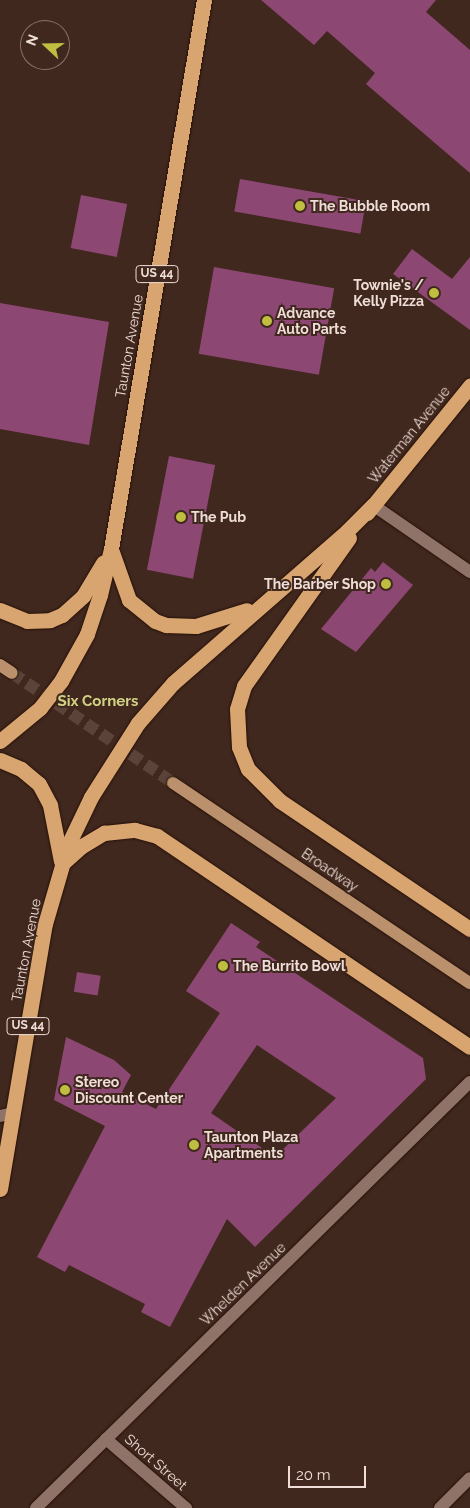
<!DOCTYPE html>
<html>
<head>
<meta charset="utf-8">
<style>
  body { margin:0 }
  #map { position:relative; width:470px; height:1508px; overflow:hidden; background:#41281e; font-family:Raleway,sans-serif }
  div>[style] { position:absolute }
  .building>* { inset:0; background:#8d4773; transform-origin:0 0 }
  .major-tunnel>* { height:12px; margin-top:-6px; transform-origin:0; background:repeating-linear-gradient(90deg,#5b433a 0 12px,transparent 0 18px) }
  .roads { filter:drop-shadow(0 0 1px #261007) drop-shadow(0 0 1px #261007) }
  .minor>* { height:12px; margin:-6px; padding:0 6px; transform-origin:6px; border-radius:6px; background:#907368 }
  .major>* { height:12px; margin:-6px; padding:0 6px; transform-origin:6px; border-radius:6px; background:#bb916d }
  .highway>* { height:15px; margin:-7.5px; padding:0 7.5px; transform-origin:7.5px; border-radius:7.5px; background:#d8a570 }
  .dots>* { width:14px; height:14px; translate:-50% -50%; box-sizing:border-box; border:2px solid #41281e; border-radius:50% }
  span { translate:-50% -50%; white-space:nowrap; text-align:center; line-height:1.15; -webkit-text-stroke:4px #41281e; paint-order:stroke }
  .shield-label span { padding:1px 4px; background:#41281e; border:1px solid; border-radius:4px; -webkit-text-stroke-width:0 }
  .shield-label { font-size:12px; color:#efded8; font-weight:700 }
  .poi-label { font-size:14px; color:#efded8; font-weight:700 }
  .left { translate:0 -50%; text-align:left }
  .right { translate:-100% -50%; text-align:right }
  .street-label { font-size:14px; color:#efded8 }
  .neighbourhood-label { font-size:15px; color:#d1d283; font-weight:700 }
  .north { position:absolute; left:20px; top:20px; width:50px; height:50px; box-sizing:border-box; background:#41281e; border:1px solid #877168; border-radius:50%; rotate:291deg; font-size:14px; font-weight:700; line-height:20px; text-align:center; color:#efded8 }
  .north::after { content:''; display:block; margin:auto; width:18px; height:22px; background:#c0be41; clip-path:polygon(50% 0,100% 100%,50% 72%,0 100%) }
  .scale { position:absolute; left:288px; top:1466px; width:78px; height:22px; box-sizing:border-box; border:2px solid #efded8; border-top:0; padding-left:6px; font-size:15px; line-height:18px; white-space:nowrap; color:#efded8; -webkit-text-stroke:4px #41281e; paint-order:stroke }
</style>
</head>
<body>
<div id="map">
  <div class="building">
    <i style="clip-path:polygon(261px 0,436px 0,426px 12px,470px 50px,470px 173px,366px 84px,375px 73px,327px 31px,314px 45px)"></i>
    <i style="left:240px;top:179px;width:128px;height:33px;rotate:10deg"></i>
    <i style="left:81px;top:195px;width:47px;height:54px;rotate:11deg"></i>
    <i style="clip-path:polygon(412px 249px,452px 279px,470px 257px,470px 330px,393px 274px)"></i>
    <i style="left:214px;top:267px;width:122px;height:88px;rotate:10deg"></i>
    <i style="clip-path:polygon(0 303px,109px 322px,89px 445px,0 429px)"></i>
    <i style="left:169px;top:456px;width:47px;height:116px;rotate:11deg"></i>
    <i style="clip-path:polygon(383px 562px,413px 585px,356px 652px,321px 629px,371px 568px,375px 572px)"></i>
    <i style="clip-path:polygon(evenodd,231px 923px,260px 942px,256px 947px,423px 1058px,426px 1079px,255px 1247px,227px 1219px,170px 1327px,141px 1312px,145px 1304px,69px 1265px,65px 1272px,37px 1257px,105px 1126px,54px 1100px,66px 1037px,114px 1060px,131px 1075px,122px 1092px,156px 1109px,220px 1013px,186px 991px,231px 923px,257px 1045px,336px 1098px,275px 1157px,211px 1113px,257px 1045px)"></i>
    <i style="left:77px;top:972px;width:24px;height:20px;rotate:9deg"></i>
  </div>
  <div class="major-tunnel">
    <i style="left:12px;top:673px;width:195px;rotate:34.3deg"></i>
  </div>
  <div class="roads">
    <div class="minor">
      <i style="left:373px;top:505px;width:118px;rotate:34.6deg"></i>
      <i style="left:0;top:1116px;width:13px;rotate:-13deg"></i>
      <i style="left:106px;top:1439px;width:106px;rotate:40.8deg"></i>
      <i style="left:36px;top:1508px;width:608px;rotate:-44.47deg"></i>
      <i style="left:440px;top:1508px;width:42px;rotate:-45deg"></i>
    </div>
    <div class="major">
      <i style="left:0;top:665px;width:14px;rotate:34deg"></i>
      <i style="left:173px;top:783px;width:358px;rotate:34deg"></i>
    </div>
    <div class="highway">
      <i style="left:367px;top:513px;width:164px;rotate:-51deg"></i>
      <i style="left:349px;top:538px;width:181px;rotate:125.4deg"></i>
      <i style="left:244px;top:686px;width:24px;rotate:107deg"></i>
      <i style="left:237px;top:709px;width:38px;rotate:87deg"></i>
      <i style="left:239px;top:747px;width:24px;rotate:68deg"></i>
      <i style="left:248px;top:769px;width:45px;rotate:45deg"></i>
      <i style="left:280px;top:801px;width:229px;rotate:34deg"></i>
      <i style="left:112px;top:552px;width:51px;rotate:70.5deg"></i>
      <i style="left:129px;top:600px;width:33px;rotate:39deg"></i>
      <i style="left:155px;top:621px;width:12px;rotate:20deg"></i>
      <i style="left:166px;top:625px;width:30px;rotate:2deg"></i>
      <i style="left:196px;top:626px;width:53px;rotate:-17.4deg"></i>
      <i style="left:0;top:610px;width:29px;rotate:22deg"></i>
      <i style="left:27px;top:621px;width:23px;rotate:-2deg"></i>
      <i style="left:50px;top:620px;width:13px;rotate:-23deg"></i>
      <i style="left:62px;top:615px;width:28px;rotate:-42deg"></i>
      <i style="left:83px;top:596px;width:39px;rotate:-59deg"></i>
      <i style="left:0;top:741px;width:52px;rotate:-39.5deg"></i>
      <i style="left:40px;top:708px;width:34px;rotate:-52deg"></i>
      <i style="left:61px;top:681px;width:54px;rotate:-61deg"></i>
      <i style="left:87px;top:634px;width:41px;rotate:-71.6deg"></i>
      <i style="left:100px;top:595px;width:47px;rotate:-76.6deg"></i>
      <i style="left:111px;top:549px;width:557px;rotate:-80.39deg"></i>
      <i style="left:0;top:760px;width:23px;rotate:23deg"></i>
      <i style="left:21px;top:769px;width:23px;rotate:40deg"></i>
      <i style="left:39px;top:784px;width:24px;rotate:62deg"></i>
      <i style="left:50px;top:805px;width:57px;rotate:78.9deg"></i>
      <i style="left:64px;top:862px;width:24px;rotate:-42deg"></i>
      <i style="left:82px;top:846px;width:26px;rotate:-31deg"></i>
      <i style="left:104px;top:833px;width:31px;rotate:-6deg"></i>
      <i style="left:135px;top:830px;width:23px;rotate:15deg"></i>
      <i style="left:157px;top:836px;width:377px;rotate:34deg"></i>
      <i style="left:0;top:1189px;width:269px;rotate:-80.4deg"></i>
      <i style="left:45px;top:924px;width:82px;rotate:-73.8deg"></i>
      <i style="left:68px;top:845px;width:53px;rotate:-64.4deg"></i>
      <i style="left:91px;top:797px;width:88px;rotate:-57.6deg"></i>
      <i style="left:138px;top:723px;width:53px;rotate:-48.8deg"></i>
      <i style="left:173px;top:683px;width:231px;rotate:-41.1deg"></i>
      <i style="left:347px;top:531px;width:37px;rotate:-45deg"></i>
    </div>
  </div>
  <div class="dots">
    <i style="left:300px;top:206px;background:#c0be41"></i>
    <i style="left:434px;top:293px;background:#c0be41"></i>
    <i style="left:267px;top:321px;background:#c0be41"></i>
    <i style="left:181px;top:517px;background:#c0be41"></i>
    <i style="left:386px;top:584px;background:#c0be41"></i>
    <i style="left:223px;top:966px;background:#c0be41"></i>
    <i style="left:65px;top:1090px;background:#c0be41"></i>
    <i style="left:194px;top:1145px;background:#c0be41"></i>
  </div>
  <div class="shield-label">
    <span style="left:157px;top:274px">US 44</span>
    <span style="left:28px;top:1026px">US 44</span>
  </div>
  <div class="poi-label">
    <span class="left" style="left:310px;top:206px">The Bubble Room</span>
    <span class="right" style="left:424px;top:293px">Townie's /<br>Kelly Pizza</span>
    <span class="left" style="left:277px;top:321px">Advance<br>Auto Parts</span>
    <span class="left" style="left:191px;top:517px">The Pub</span>
    <span class="right" style="left:376px;top:584px">The Barber Shop</span>
    <span class="left" style="left:233px;top:966px">The Burrito Bowl</span>
    <span class="left" style="left:75px;top:1090px">Stereo<br>Discount Center</span>
    <span class="left" style="left:204px;top:1145px">Taunton Plaza<br>Apartments</span>
  </div>
  <div class="street-label">
    <span style="left:129px;top:346px;rotate:-80deg">Taunton Avenue</span>
    <span style="left:409px;top:435px;rotate:-51deg">Waterman Avenue</span>
    <span style="left:330px;top:870px;rotate:34deg">Broadway</span>
    <span style="left:26px;top:950px;rotate:-79deg">Taunton Avenue</span>
    <span style="left:243px;top:1284px;rotate:-44deg">Whelden Avenue</span>
    <span style="left:156px;top:1462px;rotate:41deg">Short Street</span>
  </div>
  <div class="neighbourhood-label">
    <span style="left:98px;top:702px">Six Corners</span>
  </div>
  <div class="north">N</div>
  <div class="scale">20 m</div>
</div>
</body>
</html>
